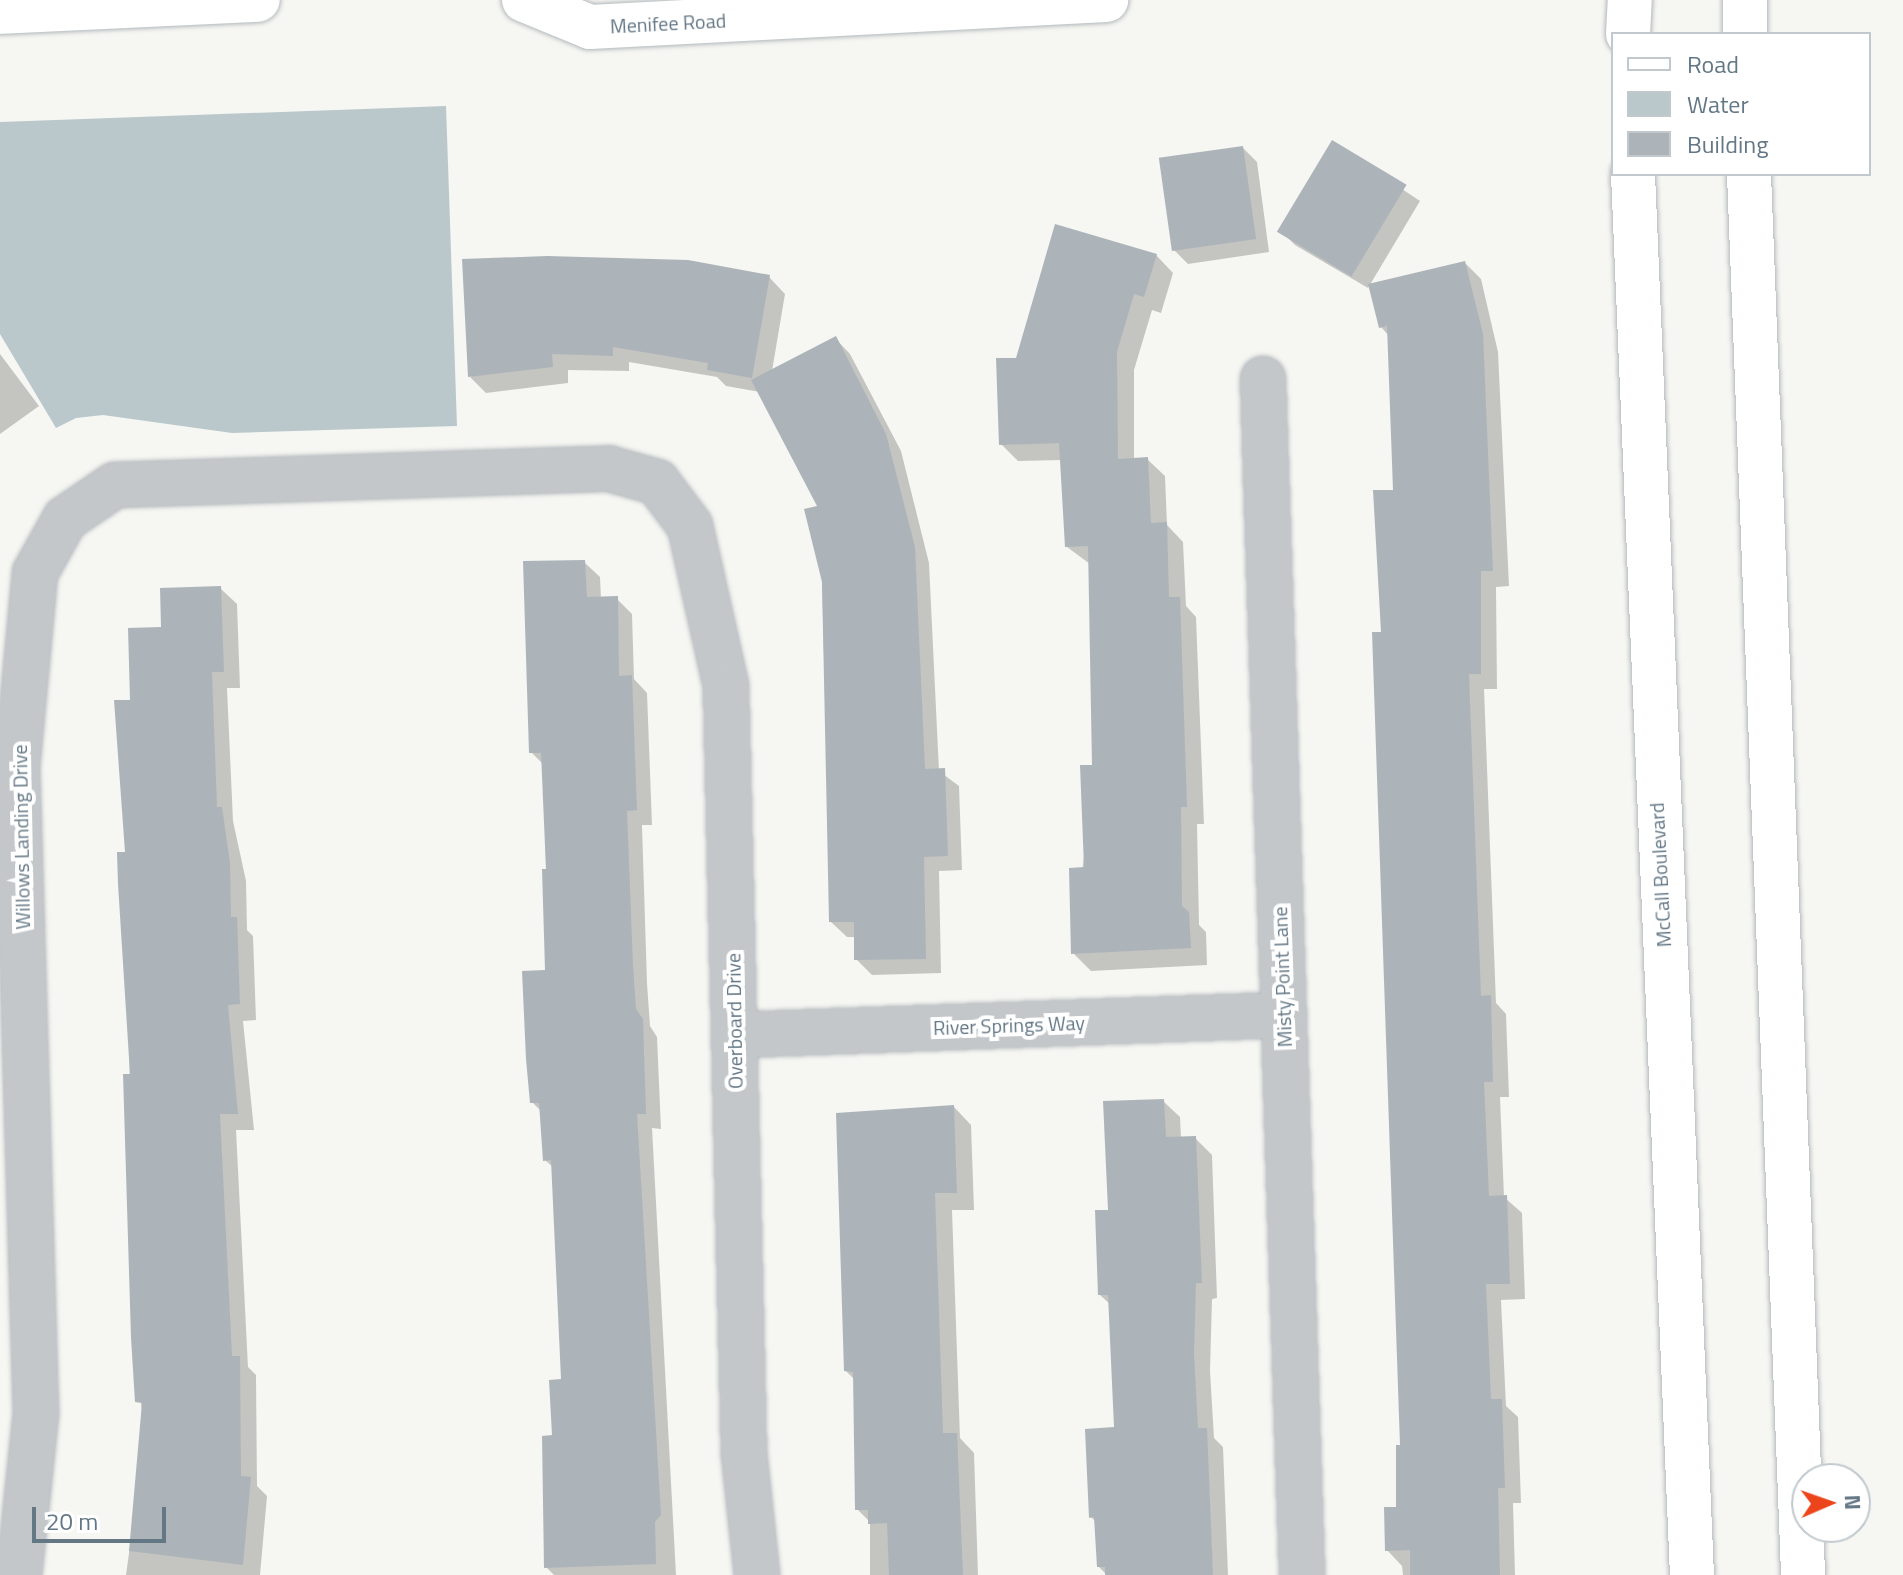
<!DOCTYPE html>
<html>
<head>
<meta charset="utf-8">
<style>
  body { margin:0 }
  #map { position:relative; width:1903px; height:1575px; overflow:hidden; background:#f6f6f2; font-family:"Titillium Web",sans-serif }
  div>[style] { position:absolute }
  .water>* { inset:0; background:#bac8cc }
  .shadow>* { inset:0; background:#0003 }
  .building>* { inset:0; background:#acb4b9; transform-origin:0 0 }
  .roads { filter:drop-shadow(0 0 2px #b3b9bd) drop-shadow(0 0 2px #b3b9bd) }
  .street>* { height:44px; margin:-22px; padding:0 22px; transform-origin:22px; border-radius:22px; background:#c3c7ca }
  .secondary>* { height:44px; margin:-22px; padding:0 22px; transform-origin:22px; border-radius:22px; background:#fff }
  .primary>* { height:44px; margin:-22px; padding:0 22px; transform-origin:22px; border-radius:22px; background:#fff }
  span { translate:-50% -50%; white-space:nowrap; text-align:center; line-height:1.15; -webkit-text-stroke:8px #fff; paint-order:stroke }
  .street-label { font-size:20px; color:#637785 }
  .legend { position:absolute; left:1611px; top:32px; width:260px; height:144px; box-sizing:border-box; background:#fff; border:2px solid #c1c9ce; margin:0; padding:10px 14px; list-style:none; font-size:24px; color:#637785 }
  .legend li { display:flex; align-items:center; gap:16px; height:40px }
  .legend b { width:40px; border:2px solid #c1c9ce }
  .north { position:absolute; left:1791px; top:1463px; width:80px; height:80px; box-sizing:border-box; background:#fff; border:2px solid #c1c9ce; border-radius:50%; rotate:88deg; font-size:22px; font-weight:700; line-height:32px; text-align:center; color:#637785 }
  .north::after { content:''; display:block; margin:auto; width:28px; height:36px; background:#ed451b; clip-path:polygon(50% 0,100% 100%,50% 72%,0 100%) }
  .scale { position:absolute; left:32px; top:1507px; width:134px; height:36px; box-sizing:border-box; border:4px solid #637785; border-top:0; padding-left:10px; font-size:24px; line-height:28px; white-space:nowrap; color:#637785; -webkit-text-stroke:6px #fff; paint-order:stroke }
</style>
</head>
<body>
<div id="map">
  <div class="water">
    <i style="clip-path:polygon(446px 106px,457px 426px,232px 433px,103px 415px,76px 418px,56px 428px,0 334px,0 122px)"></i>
  </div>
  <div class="shadow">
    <i style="clip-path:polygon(1333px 143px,1420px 201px,1368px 288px,1295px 245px,1281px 231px)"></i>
    <i style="clip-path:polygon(1243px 148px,1257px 162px,1269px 252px,1188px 264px,1174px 250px)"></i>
    <i style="clip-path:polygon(1156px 255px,1173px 273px,1161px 313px,1152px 310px,1134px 370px,1134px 460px,1147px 459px,1165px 476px,1167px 525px,1183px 542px,1186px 606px,1196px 617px,1204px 824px,1197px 824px,1199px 925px,1206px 932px,1207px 965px,1091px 971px,1073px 953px,1094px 767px,1090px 564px,1067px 547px,1062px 460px,1018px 461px,1001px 444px,1017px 360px)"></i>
    <i style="clip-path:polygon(1465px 263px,1481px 279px,1498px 352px,1509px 586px,1496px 587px,1497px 689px,1484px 689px,1496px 1003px,1506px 1014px,1509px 1097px,1500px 1097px,1504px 1197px,1522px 1213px,1525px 1299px,1501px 1300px,1506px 1406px,1518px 1417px,1521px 1503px,1513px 1503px,1515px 1575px,1403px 1575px,1402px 1566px,1387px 1550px,1398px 1509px,1402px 1447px,1383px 634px,1395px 491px,1389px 336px,1381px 327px)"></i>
    <i style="clip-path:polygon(769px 277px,785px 294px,772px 371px,835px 338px,850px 354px,901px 451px,929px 563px,939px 771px,959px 786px,962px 870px,939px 871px,941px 973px,872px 975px,856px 959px,856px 937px,847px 937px,831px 922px,820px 507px,760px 392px,726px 386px,717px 377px,629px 362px,629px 371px,568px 370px,568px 383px,486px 393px,470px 377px)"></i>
    <i style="clip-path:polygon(0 354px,39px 406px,0 434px)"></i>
    <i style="clip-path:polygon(584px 562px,600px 577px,601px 599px,617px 599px,632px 614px,634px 679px,647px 693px,652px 825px,642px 825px,647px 983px,650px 1026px,657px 1037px,661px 1129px,652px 1128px,676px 1575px,554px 1575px,546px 1567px,563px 1381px,554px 1168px,545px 1160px,542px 1112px,532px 1102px,548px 972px,544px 765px,531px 752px)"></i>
    <i style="clip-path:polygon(220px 588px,237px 604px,240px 688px,227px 688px,233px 821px,246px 881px,247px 930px,253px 936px,256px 1020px,243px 1021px,254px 1130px,236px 1130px,248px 1367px,256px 1375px,257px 1486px,267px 1496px,260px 1575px,126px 1575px,145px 1436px,133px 1338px,127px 854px,132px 702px,163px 629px)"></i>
    <i style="clip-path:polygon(1163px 1101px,1180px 1117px,1181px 1138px,1195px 1138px,1212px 1155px,1217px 1298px,1212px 1299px,1210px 1371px,1214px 1438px,1223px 1447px,1228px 1575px,1107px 1575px,1098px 1566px,1096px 1522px,1091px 1517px,1116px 1429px,1111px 1305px,1100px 1295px,1110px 1211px)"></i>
    <i style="clip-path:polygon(954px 1107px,971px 1125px,974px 1210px,952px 1210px,960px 1438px,974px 1453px,978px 1575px,870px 1575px,870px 1522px,857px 1509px,855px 1380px,845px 1370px)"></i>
  </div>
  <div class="building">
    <i style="left:1332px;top:140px;width:87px;height:107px;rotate:31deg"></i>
    <i style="left:1243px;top:146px;width:94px;height:85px;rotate:82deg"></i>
    <i style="clip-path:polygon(1055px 224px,1157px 254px,1144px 297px,1134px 294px,1117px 352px,1118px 459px,1148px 457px,1151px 523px,1167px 522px,1169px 597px,1180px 597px,1187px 807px,1181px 807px,1182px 906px,1189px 912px,1191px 948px,1071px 954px,1069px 868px,1084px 867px,1080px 765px,1092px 765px,1088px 546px,1065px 547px,1059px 443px,999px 445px,996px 358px,1016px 358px)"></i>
    <i style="clip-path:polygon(547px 256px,688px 260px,770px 275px,752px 378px,707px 370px,708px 363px,613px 347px,613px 356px,552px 354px,553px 367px,468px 377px,462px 259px)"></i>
    <i style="clip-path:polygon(1465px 261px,1483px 334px,1493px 571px,1481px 571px,1481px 674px,1469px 674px,1481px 996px,1491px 995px,1493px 1082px,1484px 1082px,1489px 1196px,1507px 1195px,1510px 1284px,1486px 1284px,1491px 1399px,1502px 1399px,1505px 1488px,1498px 1488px,1500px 1575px,1410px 1575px,1410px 1550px,1385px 1551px,1384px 1507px,1396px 1507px,1396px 1445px,1400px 1445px,1372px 632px,1381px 632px,1373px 490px,1393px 490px,1387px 326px,1379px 328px,1368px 284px)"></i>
    <i style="clip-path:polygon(836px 336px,886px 434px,915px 547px,925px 769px,945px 768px,948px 856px,924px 857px,926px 959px,854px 960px,854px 922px,829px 922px,822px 582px,804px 509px,817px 506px,751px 380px)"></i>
    <i style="clip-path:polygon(585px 560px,587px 597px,618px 596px,619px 676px,632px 675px,637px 810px,627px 811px,633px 966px,636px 1009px,643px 1019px,646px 1114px,637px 1114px,661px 1515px,655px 1522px,656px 1564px,544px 1568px,542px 1436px,552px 1435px,549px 1380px,561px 1379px,551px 1160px,543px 1161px,539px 1103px,530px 1103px,526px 1059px,522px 971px,545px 970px,542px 869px,546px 869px,541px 753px,529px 753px,523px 561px)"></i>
    <i style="clip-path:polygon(221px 586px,224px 672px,212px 672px,217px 807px,222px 807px,230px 863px,231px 917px,237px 917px,240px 1004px,228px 1005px,238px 1114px,220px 1114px,232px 1356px,240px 1356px,241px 1476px,251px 1477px,243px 1565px,129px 1551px,142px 1403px,135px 1402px,131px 1338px,123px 1074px,130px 1074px,118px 884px,117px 852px,125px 852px,114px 700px,130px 700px,128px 628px,161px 627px,160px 588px)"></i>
    <i style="clip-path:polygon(1164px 1099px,1166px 1137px,1196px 1136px,1202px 1283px,1196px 1283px,1194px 1353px,1198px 1428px,1207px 1428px,1213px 1575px,1105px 1575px,1105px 1567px,1097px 1567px,1094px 1517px,1089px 1518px,1085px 1429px,1114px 1427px,1108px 1295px,1098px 1295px,1095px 1210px,1108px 1210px,1103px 1101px)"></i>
    <i style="clip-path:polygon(954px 1105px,957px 1193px,935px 1193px,943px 1433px,957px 1433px,963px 1575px,889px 1575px,887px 1523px,868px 1524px,868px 1510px,855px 1510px,853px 1372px,844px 1371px,836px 1113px)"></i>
  </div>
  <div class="roads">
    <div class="street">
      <i style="left:1263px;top:379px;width:1197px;rotate:88.13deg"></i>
      <i style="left:735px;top:1035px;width:548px;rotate:-2.09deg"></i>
      <i style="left:19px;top:1575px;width:162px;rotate:-84deg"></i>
      <i style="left:36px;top:1414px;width:647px;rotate:-91.68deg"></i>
      <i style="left:17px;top:767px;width:195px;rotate:-84.7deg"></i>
      <i style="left:35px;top:573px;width:62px;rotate:-60.9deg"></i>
      <i style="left:65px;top:519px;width:60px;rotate:-34.2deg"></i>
      <i style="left:115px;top:485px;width:495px;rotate:-1.9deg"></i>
      <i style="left:610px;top:469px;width:49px;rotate:15.5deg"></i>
      <i style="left:657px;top:482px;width:55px;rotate:53.1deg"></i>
      <i style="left:690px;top:526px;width:164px;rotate:77.3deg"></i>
      <i style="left:726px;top:686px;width:767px;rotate:88.66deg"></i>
      <i style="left:744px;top:1453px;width:123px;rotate:83.9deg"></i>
    </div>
    <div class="secondary">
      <i style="left:1628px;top:34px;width:34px;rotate:-87deg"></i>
      <i style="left:1745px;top:34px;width:34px;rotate:-90deg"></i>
      <i style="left:1633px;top:174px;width:1402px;rotate:87.59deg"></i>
      <i style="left:1749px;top:174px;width:1402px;rotate:87.79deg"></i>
    </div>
    <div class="primary">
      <i style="left:524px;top:0;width:71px;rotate:22.2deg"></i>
      <i style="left:590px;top:27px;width:517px;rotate:-3deg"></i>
      <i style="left:0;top:12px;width:258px;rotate:-2.7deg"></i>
    </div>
  </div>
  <div class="street-label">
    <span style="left:668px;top:23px;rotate:-3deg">Menifee Road</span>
    <span style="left:21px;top:837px;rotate:-91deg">Willows Landing Drive</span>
    <span style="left:1660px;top:875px;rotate:-93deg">McCall Boulevard</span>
    <span style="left:1282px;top:977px;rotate:-92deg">Misty Point Lane</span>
    <span style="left:734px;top:1021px;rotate:-91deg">Overboard Drive</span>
    <span style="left:1009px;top:1025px;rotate:-2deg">River Springs Way</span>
  </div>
  <ul class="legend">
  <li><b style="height:10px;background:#fff"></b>Road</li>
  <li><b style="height:22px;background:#bac8cc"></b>Water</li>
  <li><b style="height:22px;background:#acb4b9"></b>Building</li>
  </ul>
  <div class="north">N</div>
  <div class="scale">20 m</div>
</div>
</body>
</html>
